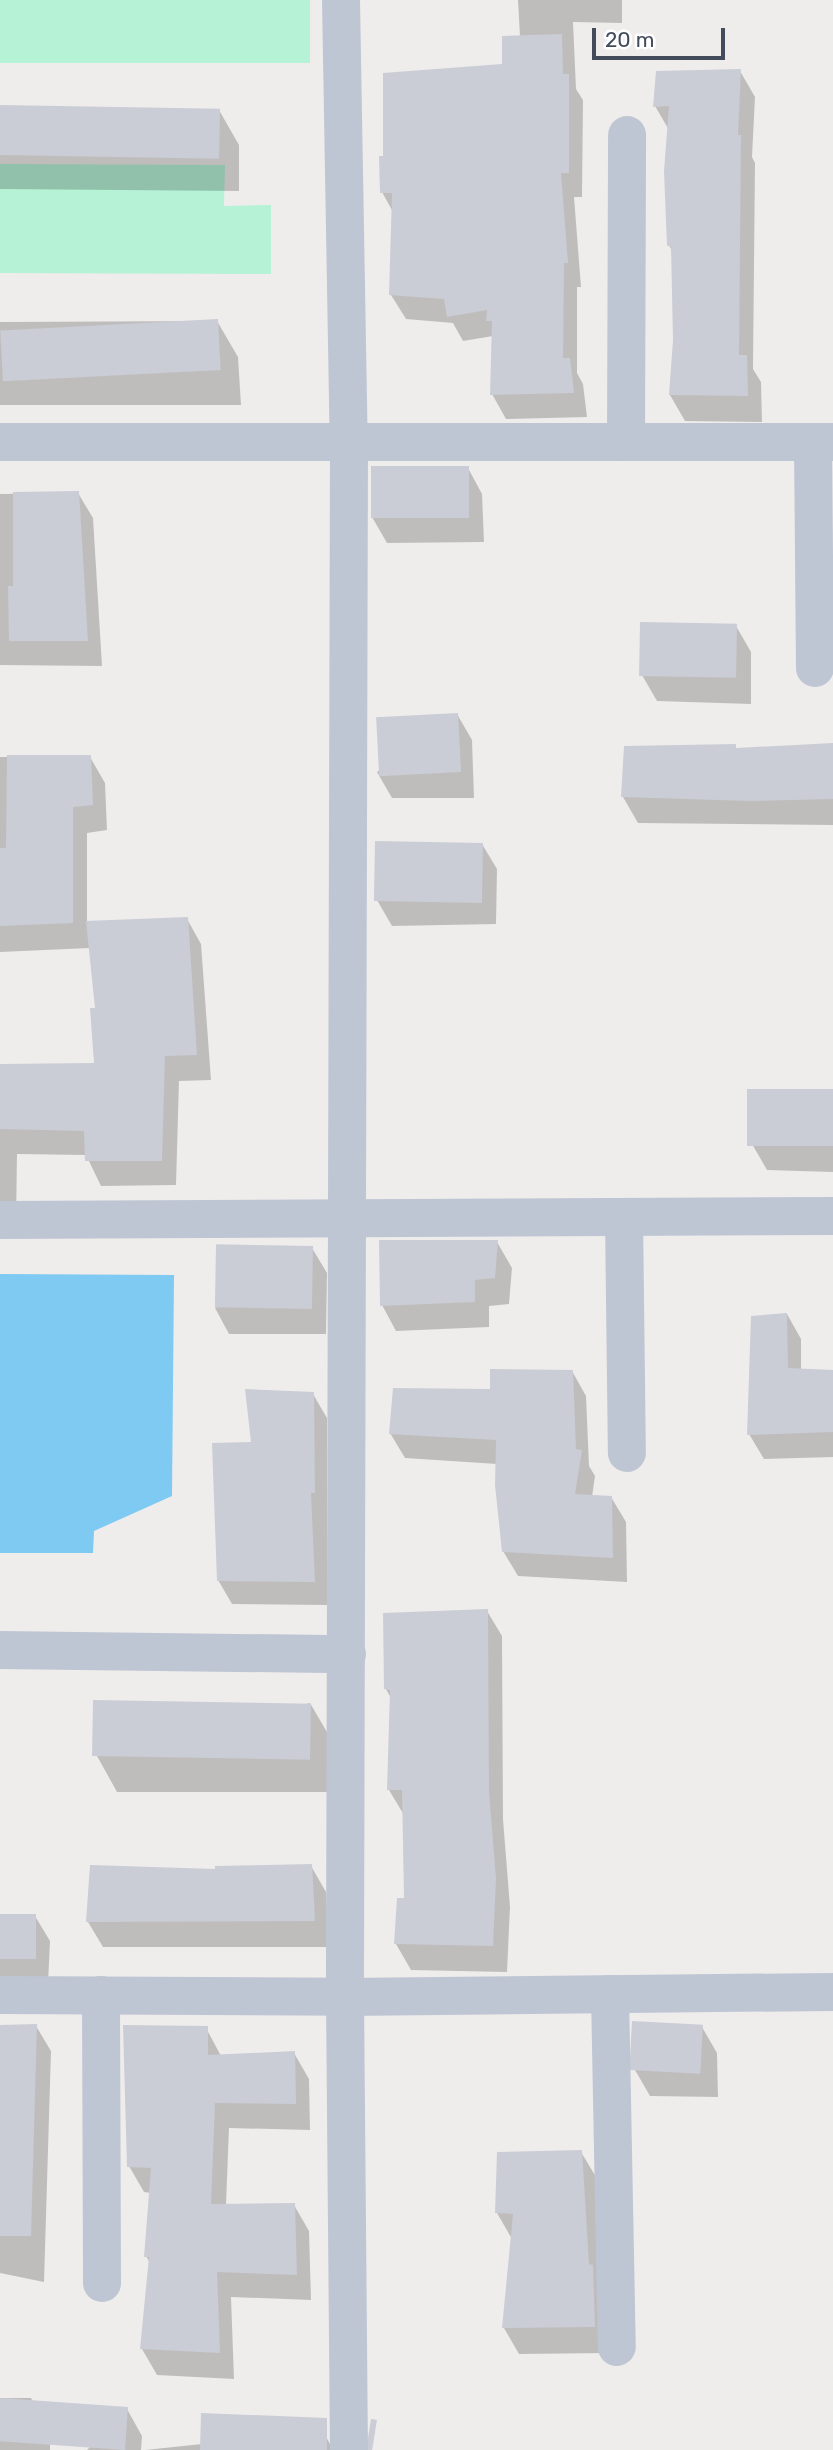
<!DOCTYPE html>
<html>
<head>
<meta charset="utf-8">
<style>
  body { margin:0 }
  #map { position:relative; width:833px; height:2450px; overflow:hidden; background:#efecec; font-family:Rubik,sans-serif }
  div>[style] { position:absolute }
  .green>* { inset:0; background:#b6f2d5; transform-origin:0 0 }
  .water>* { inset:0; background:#7fcaf2 }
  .shadow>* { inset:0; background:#0003 }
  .building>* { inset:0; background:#cacdd5; transform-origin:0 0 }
  .minor>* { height:38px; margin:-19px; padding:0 19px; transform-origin:19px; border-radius:19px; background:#bec6d3 }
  span { translate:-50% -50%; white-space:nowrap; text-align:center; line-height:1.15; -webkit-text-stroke:5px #fff; paint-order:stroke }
  .scale { position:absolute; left:592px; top:28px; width:133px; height:32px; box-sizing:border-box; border:4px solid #434c5b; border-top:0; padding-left:9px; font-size:21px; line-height:24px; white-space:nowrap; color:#434c5b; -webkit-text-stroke:5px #fff; paint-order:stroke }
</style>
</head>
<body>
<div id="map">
  <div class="green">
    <i style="left:0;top:0;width:310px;height:63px"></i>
    <i style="clip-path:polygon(0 164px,225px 165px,224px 206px,271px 205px,271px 274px,0 273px)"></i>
  </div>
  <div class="water">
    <i style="clip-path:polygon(0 1274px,174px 1275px,172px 1496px,94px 1531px,93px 1553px,0 1553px)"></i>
  </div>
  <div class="shadow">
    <i style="clip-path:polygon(518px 0,622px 0,622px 23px,573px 22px,576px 89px,583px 100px,582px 197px,574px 197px,581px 287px,577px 287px,577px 373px,583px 384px,587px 417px,506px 419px,492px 394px,493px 336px,463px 341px,453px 323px,406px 319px,391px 295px,393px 212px,382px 192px,504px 66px,520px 37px)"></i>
    <i style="clip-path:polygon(740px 71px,755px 97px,752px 157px,755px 163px,753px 369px,761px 382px,762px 422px,685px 421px,670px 395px,675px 340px,673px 253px,669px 245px,669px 130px,655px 106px)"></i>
    <i style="clip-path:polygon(0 107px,219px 110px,239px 145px,239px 191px,0 189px)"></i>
    <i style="clip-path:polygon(217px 321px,238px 357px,241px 405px,0 405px,0 322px)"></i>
    <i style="clip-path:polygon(468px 468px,482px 494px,484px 542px,387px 543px,372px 517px)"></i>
    <i style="clip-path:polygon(78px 493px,93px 518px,102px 666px,0 665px,0 494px)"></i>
    <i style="clip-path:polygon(736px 626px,751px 652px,751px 704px,657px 701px,642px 675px)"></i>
    <i style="clip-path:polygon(457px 714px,472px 740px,474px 798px,392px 798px,377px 772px)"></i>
    <i style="clip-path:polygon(833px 747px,833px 825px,638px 823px,623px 797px,737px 750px)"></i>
    <i style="clip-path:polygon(0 757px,90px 757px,105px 783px,107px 830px,87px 833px,87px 923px,187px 919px,201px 944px,211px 1080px,179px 1081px,176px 1185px,101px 1186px,86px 1155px,17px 1154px,16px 1223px,0 1229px,0 1066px,96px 1064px,97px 1009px,90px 948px,0 952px)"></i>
    <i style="clip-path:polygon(482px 844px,497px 869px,496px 924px,392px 926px,377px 900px)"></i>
    <i style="clip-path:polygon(833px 1091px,833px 1172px,767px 1170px,752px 1144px)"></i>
    <i style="clip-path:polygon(497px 1242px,512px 1268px,509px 1304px,489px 1306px,489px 1327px,396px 1331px,382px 1305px)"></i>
    <i style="clip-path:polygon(312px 1248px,327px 1273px,326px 1334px,229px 1334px,215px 1308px)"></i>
    <i style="clip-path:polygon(787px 1314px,801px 1339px,801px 1371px,833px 1371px,833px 1457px,764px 1459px,749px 1434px)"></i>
    <i style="clip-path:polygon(572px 1371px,586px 1396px,589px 1466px,595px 1476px,592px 1497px,611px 1497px,626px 1522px,627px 1582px,518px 1576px,503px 1551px,497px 1464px,405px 1458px,390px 1433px,491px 1391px)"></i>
    <i style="clip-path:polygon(313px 1394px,327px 1418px,327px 1605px,232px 1604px,218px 1580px,253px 1444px)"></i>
    <i style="clip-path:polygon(487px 1611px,502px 1636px,503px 1819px,510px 1907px,507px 1972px,411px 1970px,396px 1944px,406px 1899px,404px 1815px,389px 1790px,392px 1700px,386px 1689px)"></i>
    <i style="clip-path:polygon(310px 1703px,331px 1739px,331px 1792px,117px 1792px,97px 1756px)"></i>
    <i style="clip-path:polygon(311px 1866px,326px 1892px,329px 1947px,103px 1947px,88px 1922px,216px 1870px)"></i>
    <i style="clip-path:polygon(0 1916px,35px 1916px,50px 1941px,48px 1984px,0 1984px)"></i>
    <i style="clip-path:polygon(36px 2026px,51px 2051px,44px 2282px,0 2273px,0 2027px)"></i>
    <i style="clip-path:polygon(702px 2027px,717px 2053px,718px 2097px,650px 2096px,635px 2070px)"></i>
    <i style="clip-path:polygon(206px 2028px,221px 2056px,294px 2053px,309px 2079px,310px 2130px,229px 2128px,226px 2205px,294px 2205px,309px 2231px,311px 2300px,231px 2297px,234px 2379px,157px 2375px,142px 2349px,150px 2263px,146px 2256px,151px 2193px,144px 2192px,129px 2166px)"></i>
    <i style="clip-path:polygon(581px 2152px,596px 2177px,609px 2353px,519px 2354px,504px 2328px,512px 2239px,497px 2213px)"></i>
    <i style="clip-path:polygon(0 2398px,31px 2398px,50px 2431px,50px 2450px,0 2450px)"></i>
    <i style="clip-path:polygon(127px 2409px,142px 2436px,141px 2450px,87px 2450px)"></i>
    <i style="clip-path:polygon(317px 2419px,333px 2450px,145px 2450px,202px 2444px)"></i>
  </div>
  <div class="building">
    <i style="clip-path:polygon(562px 34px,563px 74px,569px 74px,569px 173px,561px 173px,568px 263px,564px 263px,563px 358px,570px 358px,574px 393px,490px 395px,492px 321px,486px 321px,487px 310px,447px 317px,444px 299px,389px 295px,392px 193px,380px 193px,379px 156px,383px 156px,383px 73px,502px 64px,502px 36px)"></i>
    <i style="clip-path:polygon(741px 69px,738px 135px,741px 135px,739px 355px,747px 355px,748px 396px,669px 395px,673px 340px,671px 246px,667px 246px,664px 171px,669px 106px,653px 107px,656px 71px)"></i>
    <i style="left:0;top:105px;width:220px;height:50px;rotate:1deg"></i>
    <i style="left:218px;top:319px;width:51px;height:218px;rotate:87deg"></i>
    <i style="left:371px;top:466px;width:98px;height:52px"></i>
    <i style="clip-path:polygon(79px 491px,88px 641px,9px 641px,8px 586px,13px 586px,13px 492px)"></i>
    <i style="left:640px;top:622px;width:97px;height:54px;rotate:1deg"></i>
    <i style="left:458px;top:713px;width:59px;height:82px;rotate:87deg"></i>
    <i style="clip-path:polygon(833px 743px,833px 799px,751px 801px,621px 797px,624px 746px,736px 744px,736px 748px)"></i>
    <i style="clip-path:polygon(7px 755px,91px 755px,93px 805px,73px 807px,73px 923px,0 926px,0 848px,6px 848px)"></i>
    <i style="left:375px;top:841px;width:108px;height:60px;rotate:1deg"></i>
    <i style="clip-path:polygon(188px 917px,197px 1055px,165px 1056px,162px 1161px,85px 1161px,84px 1131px,0 1129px,0 1064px,94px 1063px,90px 1008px,95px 1008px,86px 921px)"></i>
    <i style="left:833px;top:1089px;width:57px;height:86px;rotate:90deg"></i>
    <i style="clip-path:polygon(379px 1240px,498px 1240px,495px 1278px,475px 1280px,475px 1302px,380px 1306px)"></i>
    <i style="left:313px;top:1246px;width:63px;height:97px;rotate:91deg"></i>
    <i style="clip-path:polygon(787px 1313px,788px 1368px,833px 1370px,833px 1432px,747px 1435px,751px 1316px)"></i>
    <i style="clip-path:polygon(490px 1369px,573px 1370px,576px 1449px,582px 1450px,575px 1494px,612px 1496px,613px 1558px,502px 1552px,495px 1485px,496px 1440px,389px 1434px,393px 1388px,490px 1389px)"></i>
    <i style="clip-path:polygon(245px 1389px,314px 1392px,315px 1493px,311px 1493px,315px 1582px,217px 1581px,212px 1443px,251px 1442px)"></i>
    <i style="clip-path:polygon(488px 1609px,489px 1792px,496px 1879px,493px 1946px,394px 1944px,397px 1898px,404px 1898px,402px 1790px,387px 1790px,390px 1690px,384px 1689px,383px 1613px)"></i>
    <i style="left:93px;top:1700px;width:218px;height:56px;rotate:1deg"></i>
    <i style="clip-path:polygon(312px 1864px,315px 1921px,86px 1922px,90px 1865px,215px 1869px,215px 1866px)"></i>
    <i style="left:0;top:1914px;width:36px;height:45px"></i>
    <i style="left:632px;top:2021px;width:71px;height:49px;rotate:3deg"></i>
    <i style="clip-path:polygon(37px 2024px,31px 2236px,0 2236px,0 2025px)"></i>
    <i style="clip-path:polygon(123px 2025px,208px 2026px,208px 2055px,295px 2051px,296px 2104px,215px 2103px,211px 2204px,295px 2203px,297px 2275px,217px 2272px,220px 2353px,140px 2349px,149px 2257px,144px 2257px,151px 2168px,127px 2167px)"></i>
    <i style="clip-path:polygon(582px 2150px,589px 2264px,593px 2265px,595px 2327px,502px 2328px,513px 2214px,495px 2213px,497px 2152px)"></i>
    <i style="left:128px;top:2407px;width:43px;height:128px;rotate:94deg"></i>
    <i style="clip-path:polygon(201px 2413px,327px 2418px,327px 2450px,200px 2450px)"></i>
    <i style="left:371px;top:2419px;width:6px;height:31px;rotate:9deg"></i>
  </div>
  <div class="minor">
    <i style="left:341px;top:0;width:442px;rotate:89deg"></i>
    <i style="left:349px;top:442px;width:1555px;rotate:90.15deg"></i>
    <i style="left:345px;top:1997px;width:453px;rotate:89.5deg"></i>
    <i style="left:0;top:442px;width:833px"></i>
    <i style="left:626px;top:442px;width:307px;rotate:-89.8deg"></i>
    <i style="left:813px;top:442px;width:226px;rotate:89.5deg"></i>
    <i style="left:624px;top:1217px;width:236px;rotate:89.3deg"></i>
    <i style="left:0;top:1220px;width:833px;rotate:-0.28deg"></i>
    <i style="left:0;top:1650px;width:347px;rotate:0.7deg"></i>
    <i style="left:610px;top:1994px;width:353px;rotate:88.9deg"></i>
    <i style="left:0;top:1995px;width:345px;rotate:0.3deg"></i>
    <i style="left:345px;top:1997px;width:488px;rotate:-0.6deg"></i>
    <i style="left:101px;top:1995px;width:288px;rotate:89.8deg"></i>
  </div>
  <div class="scale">20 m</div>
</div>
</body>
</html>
